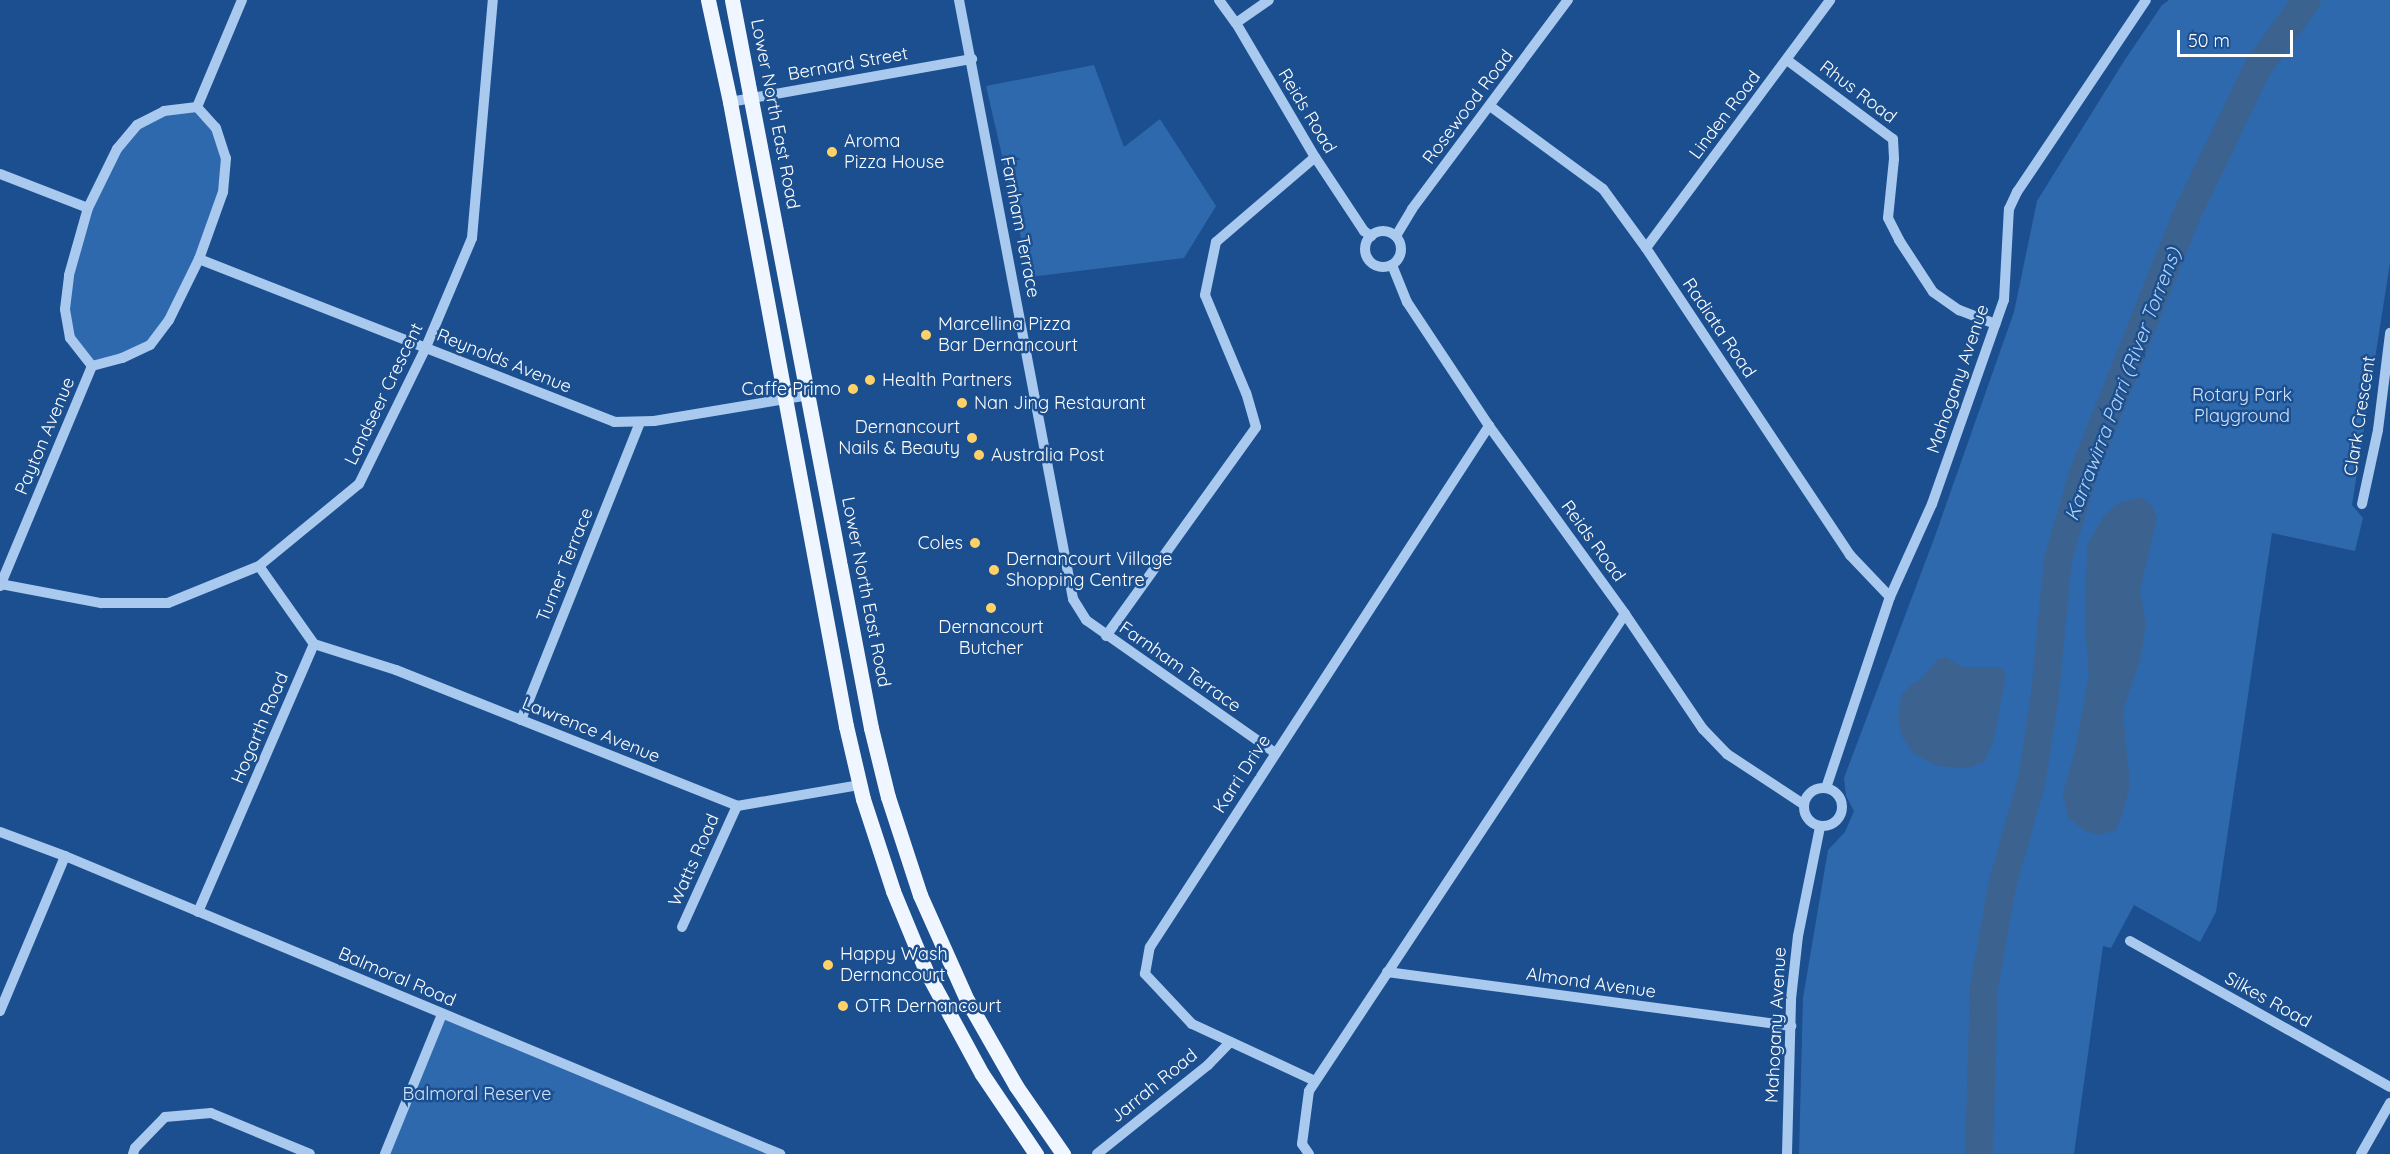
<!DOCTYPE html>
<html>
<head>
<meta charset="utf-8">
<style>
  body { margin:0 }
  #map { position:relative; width:2390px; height:1154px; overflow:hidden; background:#1b4f8f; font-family:Quicksand,sans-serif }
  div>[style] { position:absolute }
  .green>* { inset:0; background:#2e69ad }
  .water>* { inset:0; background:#3c6290 }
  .river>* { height:28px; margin:-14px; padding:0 14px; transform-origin:14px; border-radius:14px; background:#3c6290 }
  .minor>* { height:10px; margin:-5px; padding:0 5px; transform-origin:5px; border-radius:5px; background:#a9c9ee }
  .minor>.ring { margin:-5px; padding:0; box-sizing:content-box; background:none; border:10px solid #a9c9ee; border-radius:50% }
  .major>* { height:15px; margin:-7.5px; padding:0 7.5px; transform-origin:7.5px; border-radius:7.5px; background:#f0f6ff }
  .dots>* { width:16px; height:16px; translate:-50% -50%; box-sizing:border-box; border:3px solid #1b4f8f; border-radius:50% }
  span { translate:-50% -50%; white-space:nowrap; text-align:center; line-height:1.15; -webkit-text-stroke:5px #1b4f8f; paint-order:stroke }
  .street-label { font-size:18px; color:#fff }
  .poi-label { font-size:18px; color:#fff }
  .left { translate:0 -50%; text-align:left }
  .right { translate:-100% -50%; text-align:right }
  .park-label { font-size:18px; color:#cfe3fa }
  .water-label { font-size:20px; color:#b5d3f5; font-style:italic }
  .scale { position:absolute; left:2177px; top:30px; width:116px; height:27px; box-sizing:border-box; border:3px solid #fff; border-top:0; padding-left:8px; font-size:18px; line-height:21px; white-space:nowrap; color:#fff; -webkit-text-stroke:4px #1b4f8f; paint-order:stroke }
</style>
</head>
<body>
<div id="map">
  <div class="green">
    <i style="clip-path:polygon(2169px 0,2390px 0,2390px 263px,2352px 505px,2363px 518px,2355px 551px,2272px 533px,2216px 912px,2200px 942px,2134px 905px,2111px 948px,2103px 946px,2074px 1154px,1799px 1154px,1803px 998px,1828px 850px,1845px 832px,1854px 811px,1846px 796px,1844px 778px,1935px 536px,2014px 312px,2037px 201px,2124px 61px,2162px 5px)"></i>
    <i style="clip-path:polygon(1094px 65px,1124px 147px,1160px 119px,1216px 206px,1184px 258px,1030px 277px,986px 86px)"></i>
    <i style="clip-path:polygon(197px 107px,216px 128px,226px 158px,223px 192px,199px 259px,150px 345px,92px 366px,70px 338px,69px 275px,88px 208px,137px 125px,164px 111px)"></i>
    <i style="clip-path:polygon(442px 1014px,767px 1154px,385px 1154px)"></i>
  </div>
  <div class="water">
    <i style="clip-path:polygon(2140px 497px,2151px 504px,2157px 518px,2140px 590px,2146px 625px,2141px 657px,2123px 711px,2130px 785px,2123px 813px,2116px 830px,2100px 835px,2086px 831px,2068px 818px,2063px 793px,2075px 750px,2089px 675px,2085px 626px,2087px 545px,2104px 516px,2117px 504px)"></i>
    <i style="clip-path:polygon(1947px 657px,1962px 667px,2000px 667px,2006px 674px,1994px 740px,1984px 762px,1967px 768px,1937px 766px,1913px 753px,1901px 735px,1898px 717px,1901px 696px,1910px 685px,1920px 680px,1938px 659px)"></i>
  </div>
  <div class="river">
    <i style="left:1979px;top:1154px;width:166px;rotate:-88.3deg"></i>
    <i style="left:1984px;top:988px;width:104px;rotate:-80deg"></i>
    <i style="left:2002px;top:886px;width:111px;rotate:-74.3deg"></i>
    <i style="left:2032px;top:779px;width:86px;rotate:-81.3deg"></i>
    <i style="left:2045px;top:694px;width:136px;rotate:-84.5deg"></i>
    <i style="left:2058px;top:559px;width:89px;rotate:-73.6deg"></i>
    <i style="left:2083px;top:474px;width:280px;rotate:-68.2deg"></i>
    <i style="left:2187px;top:214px;width:163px;rotate:-64.2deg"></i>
    <i style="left:2258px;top:67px;width:83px;rotate:-53.8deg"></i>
  </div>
  <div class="minor">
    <i style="left:959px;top:0;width:610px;rotate:79.22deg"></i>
    <i style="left:1073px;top:599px;width:25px;rotate:58deg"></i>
    <i style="left:1086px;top:620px;width:231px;rotate:35.1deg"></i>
    <i style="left:1219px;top:0;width:29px;rotate:54deg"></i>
    <i style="left:1236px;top:23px;width:156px;rotate:59.5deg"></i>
    <i style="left:1315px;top:157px;width:89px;rotate:56.5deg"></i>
    <i style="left:1364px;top:231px;width:9px;rotate:36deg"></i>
    <i style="left:1236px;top:23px;width:40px;rotate:-34.9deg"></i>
    <i style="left:1787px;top:60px;width:132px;rotate:36.7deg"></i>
    <i style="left:1893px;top:139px;width:20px;rotate:87deg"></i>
    <i style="left:1894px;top:159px;width:59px;rotate:95.8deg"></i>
    <i style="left:1888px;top:218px;width:25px;rotate:63deg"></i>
    <i style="left:1899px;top:240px;width:62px;rotate:56.8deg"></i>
    <i style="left:1933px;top:292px;width:32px;rotate:35deg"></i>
    <i style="left:1959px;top:310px;width:39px;rotate:21deg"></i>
    <i style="left:730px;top:102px;width:246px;rotate:-10.1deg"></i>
    <i style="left:1490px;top:106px;width:140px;rotate:36.3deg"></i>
    <i style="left:1603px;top:189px;width:73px;rotate:53.9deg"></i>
    <i style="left:1646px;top:248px;width:369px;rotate:56.4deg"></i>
    <i style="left:1850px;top:555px;width:58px;rotate:46.4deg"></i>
    <i style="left:197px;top:107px;width:28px;rotate:48deg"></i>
    <i style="left:216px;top:128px;width:32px;rotate:72deg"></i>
    <i style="left:226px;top:158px;width:34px;rotate:95deg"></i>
    <i style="left:223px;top:192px;width:71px;rotate:109.7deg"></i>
    <i style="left:199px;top:259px;width:68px;rotate:116.2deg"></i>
    <i style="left:169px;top:320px;width:31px;rotate:127deg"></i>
    <i style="left:150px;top:345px;width:31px;rotate:155deg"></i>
    <i style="left:122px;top:358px;width:31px;rotate:165deg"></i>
    <i style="left:92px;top:366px;width:36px;rotate:-128deg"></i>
    <i style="left:70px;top:338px;width:29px;rotate:-100deg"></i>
    <i style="left:65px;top:309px;width:34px;rotate:-83deg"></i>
    <i style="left:69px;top:275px;width:70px;rotate:-74.2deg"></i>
    <i style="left:88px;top:208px;width:66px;rotate:-63.8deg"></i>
    <i style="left:117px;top:149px;width:31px;rotate:-50deg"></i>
    <i style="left:137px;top:125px;width:30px;rotate:-27deg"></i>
    <i style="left:164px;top:111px;width:33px;rotate:-7deg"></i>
    <i style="left:197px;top:107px;width:116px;rotate:-67.2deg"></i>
    <i style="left:0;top:174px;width:94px;rotate:21.1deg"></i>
    <i class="ring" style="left:1365px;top:231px;width:26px;height:26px"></i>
    <i style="left:1396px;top:236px;width:31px;rotate:-59deg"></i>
    <i style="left:1412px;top:209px;width:261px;rotate:-53.3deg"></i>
    <i style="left:1646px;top:248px;width:309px;rotate:-53.4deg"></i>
    <i style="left:199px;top:259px;width:446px;rotate:21.4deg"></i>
    <i style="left:614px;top:422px;width:40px;rotate:-1.4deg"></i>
    <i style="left:654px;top:421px;width:157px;rotate:-9.5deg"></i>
    <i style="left:1392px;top:265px;width:40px;rotate:68deg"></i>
    <i style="left:1407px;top:302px;width:149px;rotate:56.5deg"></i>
    <i style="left:1489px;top:426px;width:232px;rotate:54.1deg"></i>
    <i style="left:1625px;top:614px;width:139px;rotate:55.9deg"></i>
    <i style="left:1703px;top:729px;width:35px;rotate:46deg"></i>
    <i style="left:1727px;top:754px;width:91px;rotate:33.3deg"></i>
    <i style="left:2362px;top:504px;width:76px;rotate:-77.8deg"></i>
    <i style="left:2378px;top:430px;width:98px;rotate:-82.9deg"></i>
    <i style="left:0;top:584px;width:103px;rotate:10.7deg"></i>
    <i style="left:101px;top:603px;width:67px"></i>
    <i style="left:168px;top:603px;width:98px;rotate:-22.1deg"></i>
    <i style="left:259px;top:566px;width:129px;rotate:-39.4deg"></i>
    <i style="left:359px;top:484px;width:153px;rotate:-63.9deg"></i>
    <i style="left:426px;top:347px;width:118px;rotate:-67.1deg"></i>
    <i style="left:472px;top:238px;width:239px;rotate:-85deg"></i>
    <i style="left:0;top:586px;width:238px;rotate:-67.3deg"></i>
    <i style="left:1106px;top:636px;width:257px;rotate:-54.3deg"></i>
    <i style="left:1256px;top:427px;width:35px;rotate:-106deg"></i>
    <i style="left:1246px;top:393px;width:106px;rotate:-112.7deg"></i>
    <i style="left:1205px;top:295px;width:54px;rotate:-78.3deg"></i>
    <i style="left:1216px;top:242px;width:130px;rotate:-40.6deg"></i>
    <i style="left:314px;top:644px;width:86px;rotate:17.6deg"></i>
    <i style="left:396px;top:670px;width:367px;rotate:21.7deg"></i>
    <i style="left:737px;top:806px;width:125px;rotate:-9.7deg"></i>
    <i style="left:521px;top:720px;width:321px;rotate:-68.2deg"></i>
    <i class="ring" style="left:1804px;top:788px;width:28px;height:28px"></i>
    <i style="left:1826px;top:788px;width:201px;rotate:-71.5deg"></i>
    <i style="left:1890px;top:597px;width:102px;rotate:-65.7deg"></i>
    <i style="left:1932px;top:504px;width:216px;rotate:-70.6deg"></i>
    <i style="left:2004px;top:300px;width:91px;rotate:-86.9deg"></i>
    <i style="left:2009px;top:209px;width:19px;rotate:-65deg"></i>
    <i style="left:2017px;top:192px;width:231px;rotate:-56.1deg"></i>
    <i style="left:0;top:832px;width:69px;rotate:20.3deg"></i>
    <i style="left:65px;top:856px;width:775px;rotate:22.63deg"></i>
    <i style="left:198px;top:912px;width:292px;rotate:-66.6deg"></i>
    <i style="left:314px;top:644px;width:95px;rotate:-125.2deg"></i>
    <i style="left:682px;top:927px;width:133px;rotate:-65.6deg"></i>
    <i style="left:2130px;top:941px;width:298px;rotate:29.3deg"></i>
    <i style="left:1387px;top:972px;width:408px;rotate:7.6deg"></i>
    <i style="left:0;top:1011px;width:168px;rotate:-67.2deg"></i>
    <i style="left:1315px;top:1081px;width:136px;rotate:-155.1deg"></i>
    <i style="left:1192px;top:1024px;width:69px;rotate:-133.2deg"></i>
    <i style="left:1145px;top:974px;width:27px;rotate:-80deg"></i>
    <i style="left:1150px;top:947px;width:622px;rotate:-56.95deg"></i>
    <i style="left:133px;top:1154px;width:6px;rotate:-72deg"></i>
    <i style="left:135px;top:1148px;width:43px;rotate:-45.9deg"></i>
    <i style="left:165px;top:1117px;width:46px;rotate:-5deg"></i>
    <i style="left:211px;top:1113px;width:107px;rotate:22.5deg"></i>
    <i style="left:385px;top:1154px;width:151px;rotate:-67.8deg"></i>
    <i style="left:1097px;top:1154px;width:142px;rotate:-38.7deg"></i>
    <i style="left:1208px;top:1065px;width:32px;rotate:-46deg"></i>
    <i style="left:1309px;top:1154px;width:12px;rotate:-125deg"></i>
    <i style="left:1302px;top:1144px;width:53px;rotate:-82.5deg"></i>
    <i style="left:1309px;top:1091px;width:572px;rotate:-56.48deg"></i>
    <i style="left:1787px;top:1154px;width:155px;rotate:-88.5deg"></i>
    <i style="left:1791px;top:999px;width:63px;rotate:-83.7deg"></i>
    <i style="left:1798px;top:936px;width:111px;rotate:-78.6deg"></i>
    <i style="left:2361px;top:1154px;width:59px;rotate:-60.4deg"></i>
  </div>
  <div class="major">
    <i style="left:708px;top:0;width:104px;rotate:77.8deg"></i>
    <i style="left:730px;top:102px;width:635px;rotate:79.47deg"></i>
    <i style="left:846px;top:726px;width:75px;rotate:76.9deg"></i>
    <i style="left:863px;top:799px;width:97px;rotate:71.9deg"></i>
    <i style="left:893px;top:891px;width:87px;rotate:67.6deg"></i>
    <i style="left:926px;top:971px;width:117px;rotate:61.5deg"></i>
    <i style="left:982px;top:1074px;width:97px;rotate:56deg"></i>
    <i style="left:732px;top:0;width:741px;rotate:79.19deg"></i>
    <i style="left:871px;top:728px;width:71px;rotate:76.2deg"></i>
    <i style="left:888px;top:797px;width:103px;rotate:71.9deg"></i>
    <i style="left:920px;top:895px;width:115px;rotate:65.9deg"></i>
    <i style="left:967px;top:1000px;width:99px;rotate:60.3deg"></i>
    <i style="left:1016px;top:1086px;width:83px;rotate:55.3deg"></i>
  </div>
  <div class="dots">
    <i style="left:832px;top:152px;background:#ffd166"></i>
    <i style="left:926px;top:335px;background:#ffd166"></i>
    <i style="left:870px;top:380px;background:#ffd166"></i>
    <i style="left:853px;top:389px;background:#ffd166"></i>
    <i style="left:962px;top:403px;background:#ffd166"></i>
    <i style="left:972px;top:438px;background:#ffd166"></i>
    <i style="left:979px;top:455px;background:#ffd166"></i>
    <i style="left:975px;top:543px;background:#ffd166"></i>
    <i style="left:994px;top:570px;background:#ffd166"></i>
    <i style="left:991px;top:608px;background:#ffd166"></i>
    <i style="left:828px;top:965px;background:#ffd166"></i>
    <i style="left:843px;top:1006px;background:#ffd166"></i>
  </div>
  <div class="street-label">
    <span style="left:848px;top:64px;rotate:-10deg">Bernard Street</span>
    <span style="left:1858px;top:92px;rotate:37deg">Rhus Road</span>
    <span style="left:1468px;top:107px;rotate:-53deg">Rosewood Road</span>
    <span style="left:1307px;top:111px;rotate:59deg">Reids Road</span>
    <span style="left:775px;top:114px;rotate:79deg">Lower North East Road</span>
    <span style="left:1725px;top:115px;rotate:-53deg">Linden Road</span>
    <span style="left:1020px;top:227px;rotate:79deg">Farnham Terrace</span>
    <span style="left:1719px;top:328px;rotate:56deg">Radiata Road</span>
    <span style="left:504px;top:361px;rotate:22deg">Reynolds Avenue</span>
    <span style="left:1958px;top:379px;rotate:-71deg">Mahogany Avenue</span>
    <span style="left:384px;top:394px;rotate:-64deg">Landseer Crescent</span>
    <span style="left:2360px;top:416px;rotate:-81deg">Clark Crescent</span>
    <span style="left:45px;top:436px;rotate:-67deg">Payton Avenue</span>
    <span style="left:1593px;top:541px;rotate:54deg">Reids Road</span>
    <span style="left:565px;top:565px;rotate:-68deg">Turner Terrace</span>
    <span style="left:866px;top:592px;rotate:79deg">Lower North East Road</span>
    <span style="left:1180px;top:667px;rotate:35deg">Farnham Terrace</span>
    <span style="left:260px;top:728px;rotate:-67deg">Hogarth Road</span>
    <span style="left:591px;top:730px;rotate:22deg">Lawrence Avenue</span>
    <span style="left:1242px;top:774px;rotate:-57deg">Karri Drive</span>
    <span style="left:694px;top:860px;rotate:-66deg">Watts Road</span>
    <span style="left:397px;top:977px;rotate:23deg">Balmoral Road</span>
    <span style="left:1591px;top:983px;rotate:8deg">Almond Avenue</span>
    <span style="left:2268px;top:1000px;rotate:29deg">Silkes Road</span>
    <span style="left:1776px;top:1025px;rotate:-87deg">Mahogany Avenue</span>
    <span style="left:1154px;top:1086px;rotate:-39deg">Jarrah Road</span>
  </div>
  <div class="poi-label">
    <span class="left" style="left:844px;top:152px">Aroma<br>Pizza House</span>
    <span class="left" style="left:938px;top:335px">Marcellina Pizza<br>Bar Dernancourt</span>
    <span class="left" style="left:882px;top:380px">Health Partners</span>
    <span class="right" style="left:841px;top:389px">Caffe Primo</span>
    <span class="left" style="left:974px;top:403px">Nan Jing Restaurant</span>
    <span class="right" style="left:960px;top:438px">Dernancourt<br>Nails &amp; Beauty</span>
    <span class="left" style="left:991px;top:455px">Australia Post</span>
    <span class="right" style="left:963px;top:543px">Coles</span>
    <span class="left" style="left:1006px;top:570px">Dernancourt Village<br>Shopping Centre</span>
    <span style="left:991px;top:638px">Dernancourt<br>Butcher</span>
    <span class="left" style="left:840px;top:965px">Happy Wash<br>Dernancourt</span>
    <span class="left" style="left:855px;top:1006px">OTR Dernancourt</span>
  </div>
  <div class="park-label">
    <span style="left:2242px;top:406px">Rotary Park<br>Playground</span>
    <span style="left:477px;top:1094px">Balmoral Reserve</span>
  </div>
  <div class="water-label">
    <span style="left:2122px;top:384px;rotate:-69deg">Karrawirra Parri (River Torrens)</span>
  </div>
  <div class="scale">50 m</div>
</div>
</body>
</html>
